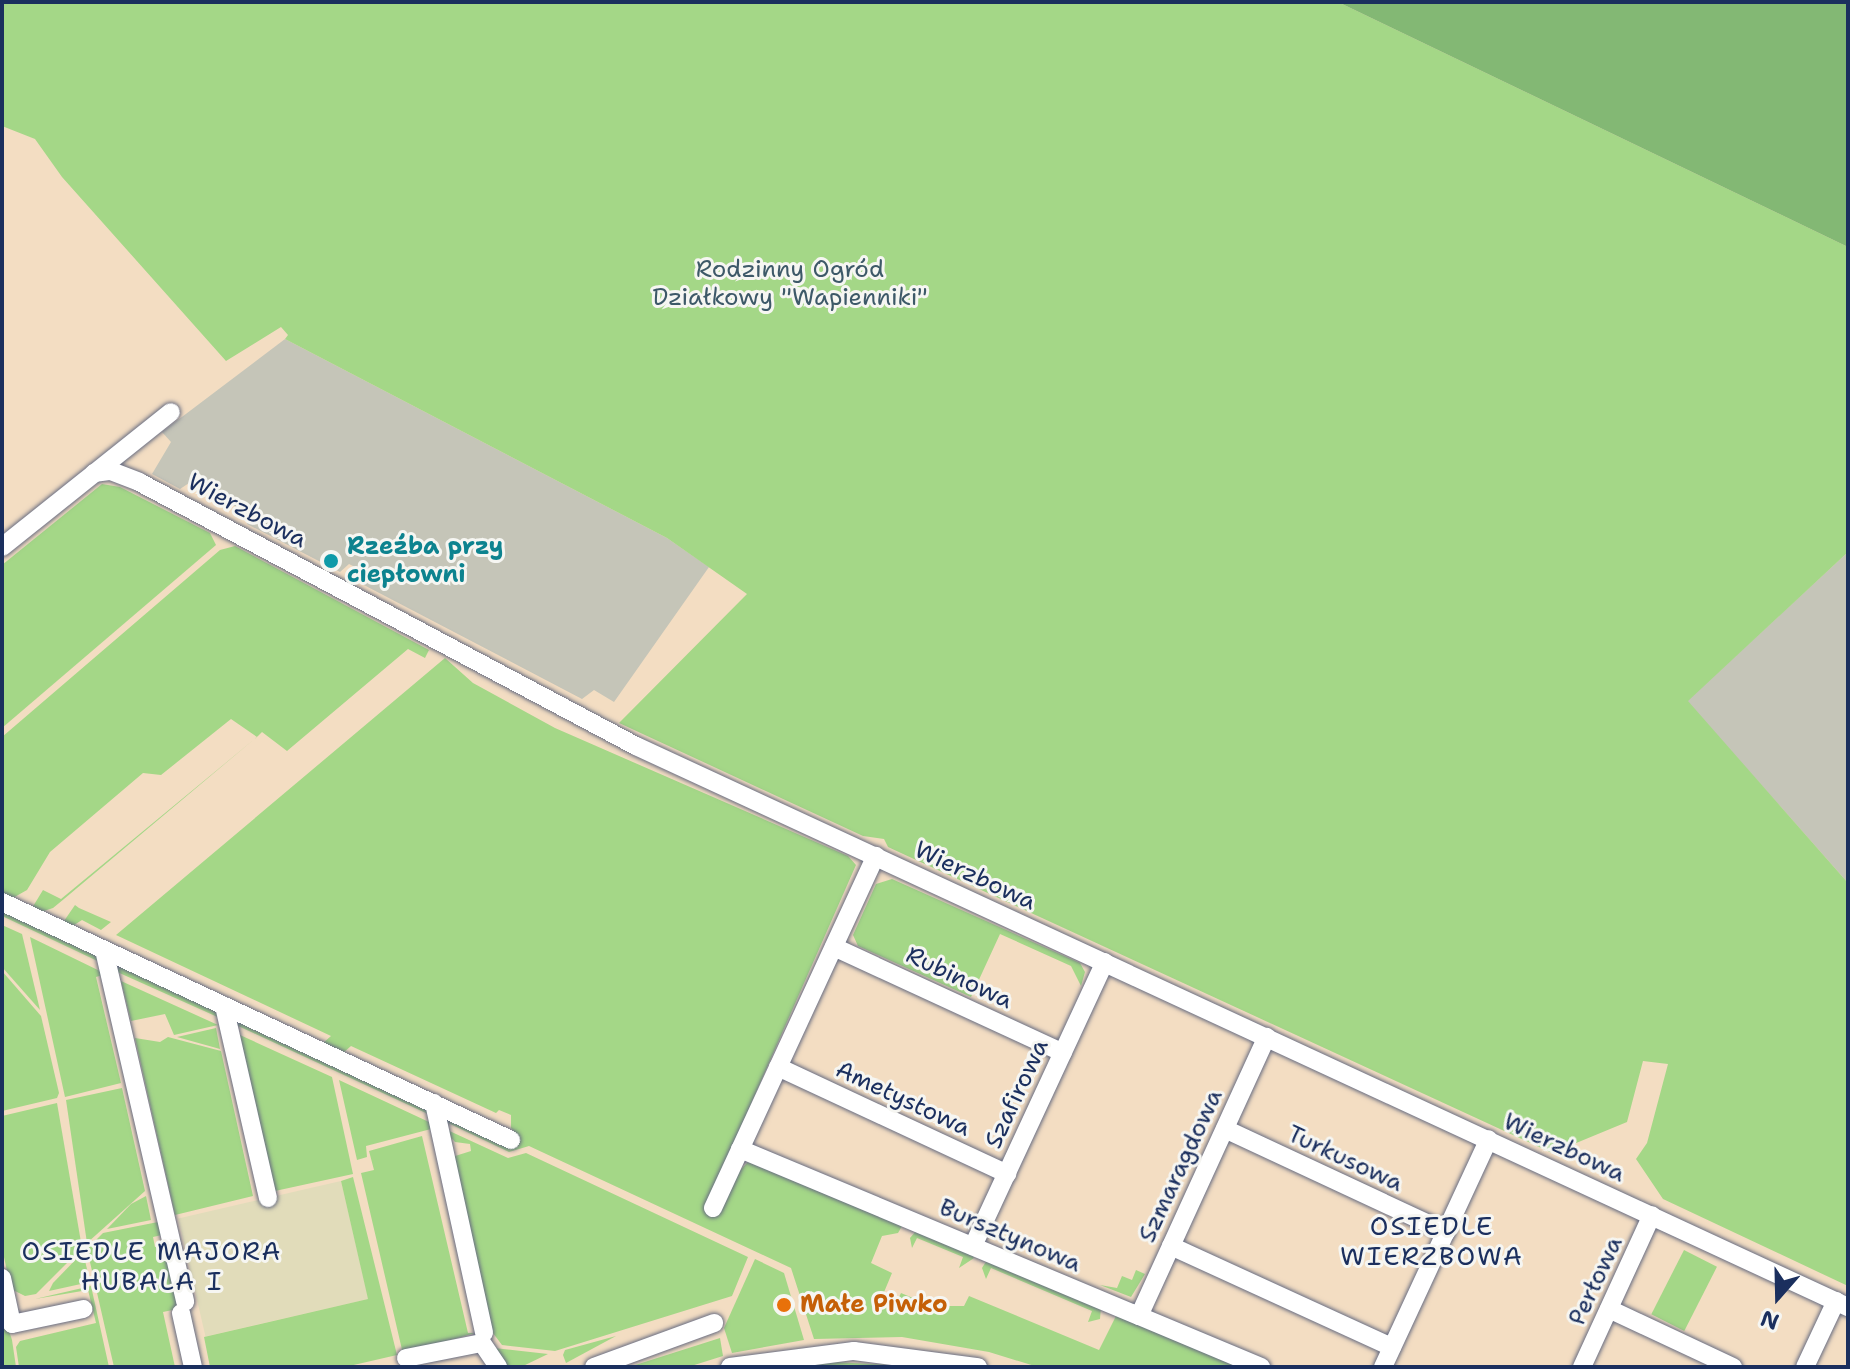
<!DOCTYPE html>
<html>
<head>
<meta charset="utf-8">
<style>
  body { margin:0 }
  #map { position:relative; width:1850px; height:1369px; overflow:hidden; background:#f3ddc2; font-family:"Shantell Sans",sans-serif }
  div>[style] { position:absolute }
  .built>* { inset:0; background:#e1dcba; transform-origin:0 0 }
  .industrial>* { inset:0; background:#c5c5b8 }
  .green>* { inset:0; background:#a4d787; transform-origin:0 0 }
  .forest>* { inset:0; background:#83b874 }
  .roads { filter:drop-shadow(0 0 2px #676c81) drop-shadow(0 0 2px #676c81) }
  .minor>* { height:18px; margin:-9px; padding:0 9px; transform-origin:9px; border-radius:9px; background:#fff }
  .dots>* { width:22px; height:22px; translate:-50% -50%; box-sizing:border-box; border:4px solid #f6f6f2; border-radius:50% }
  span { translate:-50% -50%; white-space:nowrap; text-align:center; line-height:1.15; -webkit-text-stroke:6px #f6f6f2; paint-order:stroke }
  .park-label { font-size:24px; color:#3d5968 }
  .street-label { font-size:24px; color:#1b2f5e }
  .culture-label { font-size:24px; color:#0d838f; font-weight:700 }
  .left { translate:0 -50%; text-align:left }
  .food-label { font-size:24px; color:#c56008; font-weight:700 }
  .neighbourhood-label { font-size:26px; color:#1b2f5e; letter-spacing:2px }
  .frame { position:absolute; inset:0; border:4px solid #1b2f5e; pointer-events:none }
  .north { position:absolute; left:1738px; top:1257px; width:80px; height:80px; -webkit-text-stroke:6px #f6f6f2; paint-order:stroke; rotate:200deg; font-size:22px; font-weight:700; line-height:32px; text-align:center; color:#1b2f5e }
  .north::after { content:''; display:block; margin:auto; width:28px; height:36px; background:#1b2f5e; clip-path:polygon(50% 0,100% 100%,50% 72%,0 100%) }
</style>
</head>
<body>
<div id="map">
  <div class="built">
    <i style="left:341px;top:1181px;width:121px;height:167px;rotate:77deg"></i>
  </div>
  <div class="industrial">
    <i style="clip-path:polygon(285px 339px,667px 538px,709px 567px,614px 702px,594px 690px,582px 699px,362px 584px,361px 570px,349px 564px,340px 572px,247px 524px,246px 512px,189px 483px,180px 489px,152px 474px,171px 442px,162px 432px)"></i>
    <i style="clip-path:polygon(1848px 552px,1848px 883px,1687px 701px)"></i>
  </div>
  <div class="green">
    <i style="clip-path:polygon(2px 2px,1338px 2px,1848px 247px,1848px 552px,1688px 701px,1848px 883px,1848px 1286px,1663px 1199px,1636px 1159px,1647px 1143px,1668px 1064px,1643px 1061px,1627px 1122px,1552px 1153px,888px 847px,884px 839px,863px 836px,619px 723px,747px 594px,667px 538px,285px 339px,288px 335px,281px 327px,226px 361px,62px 177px,35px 139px,2px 126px)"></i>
    <i style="clip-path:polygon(102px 484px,120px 487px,210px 533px,216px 545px,2px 728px,2px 565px)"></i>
    <i style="clip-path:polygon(235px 546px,429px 650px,425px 658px,408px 649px,287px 751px,262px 732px,258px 736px,64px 899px,53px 908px,41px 912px,32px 908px,43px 890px,61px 899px,257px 737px,231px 719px,161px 775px,143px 773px,50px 852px,27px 890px,11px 899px,2px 895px,2px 737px,220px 550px)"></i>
    <i style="clip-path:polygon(445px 658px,473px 683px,555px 728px,848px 856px,856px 865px,706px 1206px,748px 1162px,902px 1226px,898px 1233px,882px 1236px,871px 1263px,892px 1273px,882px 1297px,896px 1303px,901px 1293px,932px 1306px,964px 1306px,969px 1296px,1099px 1350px,1117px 1314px,1248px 1367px,1038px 1367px,989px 1352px,902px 1337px,814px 1339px,791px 1268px,529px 1146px,509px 1152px,444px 1121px,444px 1115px,518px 1136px,511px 1128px,511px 1115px,499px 1110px,496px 1113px,351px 1046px,343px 1053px,323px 1043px,331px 1036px,116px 935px)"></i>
    <i style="clip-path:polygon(892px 879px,1080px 963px,1085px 972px,1081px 986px,1071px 966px,1000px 934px,971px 997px,858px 946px,853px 935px,876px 884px)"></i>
    <i style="clip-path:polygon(75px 905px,79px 908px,111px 922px,101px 930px,82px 920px,71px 927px,64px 921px)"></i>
    <i style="clip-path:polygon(2px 910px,104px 957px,106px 965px,2px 916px)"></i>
    <i style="clip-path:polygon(2px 925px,22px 934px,40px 1010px,2px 967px)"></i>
    <i style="clip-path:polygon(30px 937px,106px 974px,96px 977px,121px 1083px,65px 1097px)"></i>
    <i style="clip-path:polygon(114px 962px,218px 1010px,222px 1019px,115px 971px)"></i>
    <i style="clip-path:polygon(2px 971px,41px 1016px,59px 1093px,57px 1098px,2px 1111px)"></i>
    <i style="clip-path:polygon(121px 981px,218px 1025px,174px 1035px,165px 1014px,131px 1021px)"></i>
    <i style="clip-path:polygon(236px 1018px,426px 1107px,428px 1114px,236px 1025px)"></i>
    <i style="clip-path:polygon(216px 1028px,220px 1049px,177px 1037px)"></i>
    <i style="clip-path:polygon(240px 1035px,332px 1077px,353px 1174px,275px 1191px)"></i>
    <i style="clip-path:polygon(168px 1037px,221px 1051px,253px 1196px,175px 1215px,135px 1038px,160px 1042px)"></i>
    <i style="clip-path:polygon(339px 1080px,429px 1122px,431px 1129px,366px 1146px,367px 1157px,357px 1160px)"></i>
    <i style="clip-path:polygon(122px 1088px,145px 1191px,87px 1243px,66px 1100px)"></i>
    <i style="clip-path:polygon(57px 1103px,82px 1248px,36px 1294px,25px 1296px,11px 1289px,2px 1248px,2px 1116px)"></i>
    <i style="clip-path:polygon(443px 1128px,508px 1158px,526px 1153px,748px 1257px,732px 1296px,555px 1351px,502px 1345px,493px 1333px,452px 1157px,471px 1151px,470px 1144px,455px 1142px)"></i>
    <i style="clip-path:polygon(422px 1136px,468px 1333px,475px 1333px,403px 1354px,361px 1173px,374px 1170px,369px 1151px)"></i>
    <i style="clip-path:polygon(353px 1177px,397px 1355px,345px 1367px,210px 1367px,204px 1337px,368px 1299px,341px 1181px)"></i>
    <i style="clip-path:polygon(146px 1196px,151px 1220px,107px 1229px,131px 1204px)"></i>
    <i style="clip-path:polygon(163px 1221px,166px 1234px,153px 1237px,155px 1247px,168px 1245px,182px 1308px,163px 1312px,175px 1367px,114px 1367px,87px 1249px,103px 1233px)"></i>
    <i style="clip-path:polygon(916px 1231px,972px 1254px,974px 1258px,959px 1268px,963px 1257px,917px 1238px,912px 1248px,910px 1238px)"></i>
    <i style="left:1684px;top:1250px;width:37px;height:72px;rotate:27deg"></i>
    <i style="clip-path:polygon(83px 1252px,90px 1282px,49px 1291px,53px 1283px)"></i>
    <i style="clip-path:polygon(755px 1259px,784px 1273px,804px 1340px,732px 1353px,724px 1328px)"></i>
    <i style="clip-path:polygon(987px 1260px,1101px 1307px,1100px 1319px,1088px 1322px,1092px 1311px,991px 1268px,986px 1279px,982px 1268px)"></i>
    <i style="clip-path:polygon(1136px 1270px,1145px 1274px,1131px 1297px,1100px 1285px,1117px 1288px,1122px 1276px,1132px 1280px)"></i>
    <i style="clip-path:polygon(91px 1286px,109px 1367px,19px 1367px,16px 1347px,20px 1341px,96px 1323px,88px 1290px,35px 1299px)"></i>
    <i style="clip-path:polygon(2px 1309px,12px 1340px,16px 1367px,2px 1367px)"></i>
    <i style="clip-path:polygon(616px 1336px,566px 1363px,563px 1355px,565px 1350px)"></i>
    <i style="clip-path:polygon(720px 1338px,723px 1356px,688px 1367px,629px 1367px)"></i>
    <i style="clip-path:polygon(494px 1348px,548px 1354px,521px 1367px,505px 1367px)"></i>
    <i style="clip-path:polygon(833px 1362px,891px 1365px,891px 1367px,783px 1367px)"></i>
  </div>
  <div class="forest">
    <i style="clip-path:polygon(1338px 2px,1848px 2px,1848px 247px)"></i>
  </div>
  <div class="roads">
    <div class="minor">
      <i style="left:94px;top:473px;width:17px;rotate:-7deg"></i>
      <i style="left:111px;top:471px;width:30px;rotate:21deg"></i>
      <i style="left:139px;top:482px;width:563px;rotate:27.98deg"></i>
      <i style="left:636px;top:746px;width:1336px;rotate:24.84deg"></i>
      <i style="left:2px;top:547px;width:216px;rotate:-38.6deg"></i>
      <i style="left:2px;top:902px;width:562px;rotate:25.06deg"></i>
      <i style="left:834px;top:947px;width:252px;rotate:24.8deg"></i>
      <i style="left:104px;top:950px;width:361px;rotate:77deg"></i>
      <i style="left:224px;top:1006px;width:197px;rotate:77.1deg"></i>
      <i style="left:778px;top:1067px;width:253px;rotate:25deg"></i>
      <i style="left:434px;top:1103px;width:235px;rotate:77.7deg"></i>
      <i style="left:1225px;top:1129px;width:244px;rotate:25deg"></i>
      <i style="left:740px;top:1149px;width:565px;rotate:22.71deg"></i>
      <i style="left:713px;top:1208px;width:388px;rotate:-65.2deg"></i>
      <i style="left:973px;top:1246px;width:313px;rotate:-65.1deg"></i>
      <i style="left:1171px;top:1246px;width:243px;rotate:24.6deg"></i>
      <i style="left:2px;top:1278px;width:47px;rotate:77.7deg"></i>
      <i style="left:12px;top:1324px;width:73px;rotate:-11.9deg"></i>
      <i style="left:1609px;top:1309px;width:137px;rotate:25.1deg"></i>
      <i style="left:181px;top:1313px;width:55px;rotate:77.5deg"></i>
      <i style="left:1139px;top:1316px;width:307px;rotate:-65.4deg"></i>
      <i style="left:406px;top:1358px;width:77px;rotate:-11.2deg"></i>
      <i style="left:482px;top:1343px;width:29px;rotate:56deg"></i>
      <i style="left:594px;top:1367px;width:128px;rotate:-20.1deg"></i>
      <i style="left:730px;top:1367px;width:125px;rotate:-7.4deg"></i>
      <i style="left:854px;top:1351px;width:125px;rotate:7.4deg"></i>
      <i style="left:1383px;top:1367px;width:251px;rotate:-65.1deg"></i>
      <i style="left:1582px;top:1367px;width:167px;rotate:-65.3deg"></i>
      <i style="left:1805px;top:1367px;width:73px;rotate:-64.8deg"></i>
    </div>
  </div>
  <div class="dots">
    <i style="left:331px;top:561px;background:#0f9aa8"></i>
    <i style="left:784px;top:1305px;background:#e8710a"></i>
  </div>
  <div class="park-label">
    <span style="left:790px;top:284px">Rodzinny Ogród<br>Działkowy "Wapienniki"</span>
  </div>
  <div class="street-label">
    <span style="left:247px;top:511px;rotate:28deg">Wierzbowa</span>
    <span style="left:975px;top:876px;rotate:25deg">Wierzbowa</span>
    <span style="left:959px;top:978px;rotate:25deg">Rubinowa</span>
    <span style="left:1017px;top:1094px;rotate:-65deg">Szafirowa</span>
    <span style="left:903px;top:1099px;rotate:25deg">Ametystowa</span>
    <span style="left:1564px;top:1148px;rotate:25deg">Wierzbowa</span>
    <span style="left:1345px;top:1159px;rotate:25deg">Turkusowa</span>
    <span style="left:1181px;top:1166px;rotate:-65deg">Szmaragdowa</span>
    <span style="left:1010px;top:1236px;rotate:23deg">Bursztynowa</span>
    <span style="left:1596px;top:1281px;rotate:-65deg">Perłowa</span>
  </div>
  <div class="culture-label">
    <span class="left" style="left:347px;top:561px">Rzeźba przy<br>ciepłowni</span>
  </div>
  <div class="food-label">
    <span class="left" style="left:800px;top:1305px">Małe Piwko</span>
  </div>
  <div class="neighbourhood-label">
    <span style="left:1432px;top:1241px">OSIEDLE<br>WIERZBOWA</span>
    <span style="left:152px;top:1266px">OSIEDLE MAJORA<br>HUBALA I</span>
  </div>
  <div class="frame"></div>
  <div class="north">N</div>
</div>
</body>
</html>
